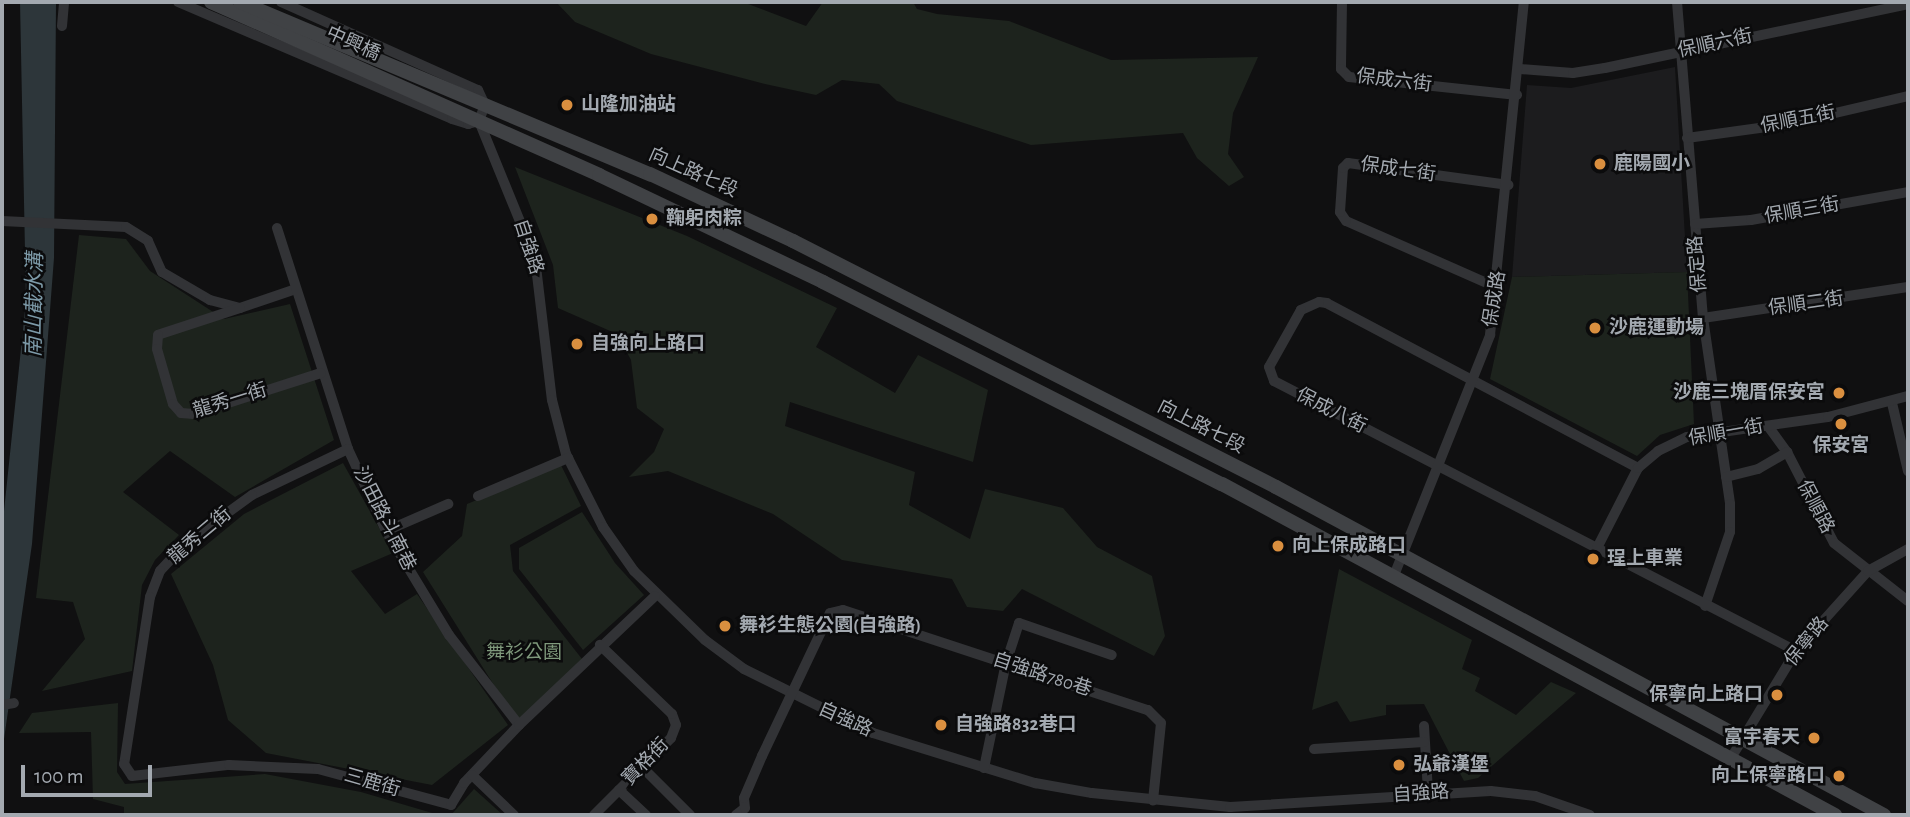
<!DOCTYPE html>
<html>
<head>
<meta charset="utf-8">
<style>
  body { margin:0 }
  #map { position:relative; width:1910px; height:817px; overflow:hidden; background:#101011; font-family:"Alegreya Sans","Noto Sans TC",sans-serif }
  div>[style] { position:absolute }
  .built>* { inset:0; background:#1c1c1e }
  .green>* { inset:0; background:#1d231d }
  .water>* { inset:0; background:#2d363a }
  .minor>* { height:10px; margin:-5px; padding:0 5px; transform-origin:5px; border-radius:5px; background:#323336 }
  .secondary>* { height:14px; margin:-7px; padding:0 7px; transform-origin:7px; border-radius:7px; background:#404245 }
  .dots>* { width:19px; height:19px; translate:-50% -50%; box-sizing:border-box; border:4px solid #0b0b0c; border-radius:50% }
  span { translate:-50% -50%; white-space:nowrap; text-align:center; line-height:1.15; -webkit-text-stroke:5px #0b0b0c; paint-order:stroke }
  .street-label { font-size:19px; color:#a3a9b0 }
  .poi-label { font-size:19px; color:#a3a9b0; font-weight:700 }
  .left { translate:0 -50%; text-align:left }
  .right { translate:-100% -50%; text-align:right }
  .park-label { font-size:19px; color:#7f997c }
  .water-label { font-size:21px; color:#7d9aa8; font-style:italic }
  .frame { position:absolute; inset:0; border:4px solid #a3a9b0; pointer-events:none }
  .scale { position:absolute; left:21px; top:765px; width:131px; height:32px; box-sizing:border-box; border:4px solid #a3a9b0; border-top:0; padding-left:9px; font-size:21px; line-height:24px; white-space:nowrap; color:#a3a9b0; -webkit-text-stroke:5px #0b0b0c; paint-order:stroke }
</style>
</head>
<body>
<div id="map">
  <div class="built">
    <i style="clip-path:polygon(1675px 67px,1687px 272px,1512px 277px,1527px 85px,1571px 88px)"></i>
  </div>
  <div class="green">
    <i style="clip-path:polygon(556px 2px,743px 2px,806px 26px,823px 2px,913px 2px,917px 9px,937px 14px,1009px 21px,1111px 60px,1258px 57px,1233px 113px,1228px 154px,1244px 177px,1229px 186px,1197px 158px,1183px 133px,1031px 145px,897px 101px,879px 84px,842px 80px,816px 95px,765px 84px,651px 54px,575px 22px)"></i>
    <i style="clip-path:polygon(515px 167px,687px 236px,837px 308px,816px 347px,895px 393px,918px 355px,988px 390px,973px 462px,790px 402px,785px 426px,915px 472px,909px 505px,970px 539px,985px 489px,1063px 508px,1097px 547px,1152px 576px,1165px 636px,1154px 656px,1022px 589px,1003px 611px,967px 607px,952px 579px,842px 560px,773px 514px,668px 471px,629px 477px,654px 452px,664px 429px,637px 408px,631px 360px,617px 334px,558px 308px,553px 265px)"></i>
    <i style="clip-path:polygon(79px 235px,126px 239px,150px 271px,224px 319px,290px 304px,334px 440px,235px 497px,170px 451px,123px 492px,179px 535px,155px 560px,142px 585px,132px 671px,42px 691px,85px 639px,73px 602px,36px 598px)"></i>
    <i style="clip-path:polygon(1687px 272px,1694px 424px,1660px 435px,1637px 456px,1490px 379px,1512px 277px)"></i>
    <i style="clip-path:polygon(343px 463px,393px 553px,351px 571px,385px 614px,417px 594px,508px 725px,432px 785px,266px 753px,228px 720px,213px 665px,171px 574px,244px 514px)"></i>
    <i style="clip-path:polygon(561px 465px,581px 506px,510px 545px,513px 571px,582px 659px,519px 725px,423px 572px,462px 536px,467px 504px)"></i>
    <i style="clip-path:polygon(582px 512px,615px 563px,644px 595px,583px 650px,519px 569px,519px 548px)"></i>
    <i style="clip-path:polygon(1339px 569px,1472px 640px,1462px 669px,1480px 678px,1475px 691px,1516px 715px,1551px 682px,1576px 693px,1478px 778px,1464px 781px,1424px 704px,1386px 705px,1386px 715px,1350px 722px,1337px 701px,1312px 710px)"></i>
    <i style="clip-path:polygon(118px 703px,117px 772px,125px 784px,265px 774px,361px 792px,439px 815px,124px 815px,124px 807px,93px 799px,91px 732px,19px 733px,32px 713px)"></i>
    <i style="clip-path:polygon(474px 789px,503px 815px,451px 815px)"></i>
  </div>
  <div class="water">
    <i style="clip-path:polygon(20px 2px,56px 2px,54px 258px,32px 544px,2px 753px,2px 530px,26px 301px)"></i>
  </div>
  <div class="minor">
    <i style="left:178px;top:2px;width:298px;rotate:23.1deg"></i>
    <i style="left:452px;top:119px;width:17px;rotate:17deg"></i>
    <i style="left:468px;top:124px;width:11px;rotate:-15deg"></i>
    <i style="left:281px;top:2px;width:216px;rotate:24.1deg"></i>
    <i style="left:478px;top:90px;width:17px;rotate:65deg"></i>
    <i style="left:485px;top:105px;width:17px;rotate:111deg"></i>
    <i style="left:479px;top:121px;width:148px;rotate:67.8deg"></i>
    <i style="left:535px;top:258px;width:143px;rotate:83.2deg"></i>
    <i style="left:552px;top:400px;width:56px;rotate:75.5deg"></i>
    <i style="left:566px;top:454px;width:82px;rotate:63.1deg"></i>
    <i style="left:603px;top:527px;width:54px;rotate:54.8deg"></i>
    <i style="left:634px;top:571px;width:99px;rotate:44.2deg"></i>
    <i style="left:705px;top:640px;width:49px;rotate:36.6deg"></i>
    <i style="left:744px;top:669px;width:144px;rotate:26.4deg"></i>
    <i style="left:873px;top:733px;width:170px;rotate:17.2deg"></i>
    <i style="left:1035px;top:783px;width:58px;rotate:10deg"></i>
    <i style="left:1092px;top:793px;width:139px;rotate:5.8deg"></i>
    <i style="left:1230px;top:807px;width:261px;rotate:-3.5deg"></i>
    <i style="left:1491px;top:791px;width:44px;rotate:6.5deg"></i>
    <i style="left:1535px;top:796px;width:58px;rotate:19.1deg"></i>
    <i style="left:1342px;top:2px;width:67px;rotate:90.9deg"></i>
    <i style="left:1341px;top:69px;width:11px;rotate:45deg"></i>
    <i style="left:1349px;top:77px;width:169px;rotate:6.1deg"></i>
    <i style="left:1677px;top:2px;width:317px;rotate:85.3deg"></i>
    <i style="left:1703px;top:318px;width:188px;rotate:81.7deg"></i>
    <i style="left:1730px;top:504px;width:28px;rotate:90deg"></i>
    <i style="left:1730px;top:532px;width:78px;rotate:108.7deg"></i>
    <i style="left:62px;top:26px;width:24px;rotate:-85deg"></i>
    <i style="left:1520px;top:69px;width:53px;rotate:4.3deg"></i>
    <i style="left:1573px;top:73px;width:32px;rotate:-9deg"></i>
    <i style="left:1605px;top:68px;width:310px;rotate:-11.9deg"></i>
    <i style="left:1687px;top:138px;width:102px;rotate:-7.9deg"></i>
    <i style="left:1788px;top:124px;width:123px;rotate:-13.1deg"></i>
    <i style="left:2px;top:221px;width:124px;rotate:2.8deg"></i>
    <i style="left:126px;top:227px;width:26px;rotate:32deg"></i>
    <i style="left:148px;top:241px;width:34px;rotate:66deg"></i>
    <i style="left:162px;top:272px;width:56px;rotate:30.3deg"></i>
    <i style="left:210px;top:300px;width:31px;rotate:15deg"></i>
    <i style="left:240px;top:308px;width:59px;rotate:-18.7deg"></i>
    <i style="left:1695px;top:224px;width:56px;rotate:-4.1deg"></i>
    <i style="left:1751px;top:220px;width:159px;rotate:-10.1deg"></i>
    <i style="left:277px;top:228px;width:232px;rotate:72.2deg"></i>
    <i style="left:348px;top:449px;width:90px;rotate:65.1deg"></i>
    <i style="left:386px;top:531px;width:122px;rotate:58.8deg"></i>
    <i style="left:449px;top:635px;width:114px;rotate:52.1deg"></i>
    <i style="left:1498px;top:288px;width:166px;rotate:-156.2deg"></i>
    <i style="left:1346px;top:221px;width:11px;rotate:-124deg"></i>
    <i style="left:1340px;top:212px;width:44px;rotate:-86.1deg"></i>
    <i style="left:1343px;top:168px;width:7px;rotate:-45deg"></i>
    <i style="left:1348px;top:163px;width:162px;rotate:7.8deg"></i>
    <i style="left:240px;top:308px;width:86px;rotate:161.8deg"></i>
    <i style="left:158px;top:335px;width:14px;rotate:94deg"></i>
    <i style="left:157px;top:349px;width:57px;rotate:73.8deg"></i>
    <i style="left:173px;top:404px;width:12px;rotate:48deg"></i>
    <i style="left:181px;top:413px;width:13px;rotate:4deg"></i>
    <i style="left:194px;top:414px;width:133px;rotate:-17.9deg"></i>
    <i style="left:1703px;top:318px;width:207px;rotate:-8.6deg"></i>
    <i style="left:1892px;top:403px;width:70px;rotate:76.8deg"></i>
    <i style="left:1768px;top:426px;width:32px;rotate:54deg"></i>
    <i style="left:1787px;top:452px;width:102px;rotate:62.7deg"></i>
    <i style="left:1834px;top:543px;width:94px;rotate:38.1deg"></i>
    <i style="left:348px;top:449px;width:106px;rotate:154.4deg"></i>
    <i style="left:252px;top:495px;width:82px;rotate:144deg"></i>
    <i style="left:186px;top:543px;width:38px;rotate:133deg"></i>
    <i style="left:160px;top:571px;width:28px;rotate:111deg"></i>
    <i style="left:150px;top:597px;width:169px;rotate:98.8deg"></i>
    <i style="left:124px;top:764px;width:14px;rotate:56deg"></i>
    <i style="left:132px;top:776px;width:98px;rotate:-6.5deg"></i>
    <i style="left:229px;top:765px;width:89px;rotate:2.6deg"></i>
    <i style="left:318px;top:769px;width:138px;rotate:15.1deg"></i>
    <i style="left:451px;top:805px;width:26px;rotate:-59deg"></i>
    <i style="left:464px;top:783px;width:80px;rotate:-46.5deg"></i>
    <i style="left:519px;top:725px;width:187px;rotate:-43.5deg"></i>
    <i style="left:1638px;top:468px;width:352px;rotate:-152.1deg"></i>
    <i style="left:1327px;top:303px;width:8px;rotate:-173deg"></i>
    <i style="left:1319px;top:302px;width:20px;rotate:156deg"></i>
    <i style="left:1301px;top:310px;width:65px;rotate:119.3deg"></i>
    <i style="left:1269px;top:367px;width:15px;rotate:70deg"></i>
    <i style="left:1274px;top:381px;width:588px;rotate:27.35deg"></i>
    <i style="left:1726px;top:477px;width:33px;rotate:-14deg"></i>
    <i style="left:1758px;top:469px;width:34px;rotate:-30deg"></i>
    <i style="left:478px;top:496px;width:98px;rotate:-22.9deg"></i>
    <i style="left:386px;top:531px;width:68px;rotate:-23.5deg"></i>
    <i style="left:1597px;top:548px;width:90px;rotate:-62.9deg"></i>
    <i style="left:1638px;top:468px;width:26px;rotate:-40deg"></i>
    <i style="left:1658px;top:451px;width:32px;rotate:-26deg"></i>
    <i style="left:1687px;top:437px;width:142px;rotate:-8.1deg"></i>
    <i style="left:1828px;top:417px;width:83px;rotate:-14.7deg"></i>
    <i style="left:1393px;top:578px;width:262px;rotate:-68.2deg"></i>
    <i style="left:1490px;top:335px;width:335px;rotate:-84.2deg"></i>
    <i style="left:2px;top:705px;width:12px;rotate:-9deg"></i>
    <i style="left:1424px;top:726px;width:66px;rotate:86.5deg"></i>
    <i style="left:1314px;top:749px;width:110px;rotate:-3.6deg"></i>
    <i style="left:1731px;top:758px;width:125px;rotate:-58.7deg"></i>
    <i style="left:1796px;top:651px;width:108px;rotate:-48deg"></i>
    <i style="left:1868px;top:571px;width:46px;rotate:-28.8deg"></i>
    <i style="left:642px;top:767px;width:68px;rotate:45deg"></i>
    <i style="left:984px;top:768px;width:107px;rotate:-78.2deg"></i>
    <i style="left:1006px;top:663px;width:42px;rotate:-72deg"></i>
    <i style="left:1019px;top:623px;width:98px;rotate:19deg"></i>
    <i style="left:472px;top:775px;width:58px;rotate:43.6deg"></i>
    <i style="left:619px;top:790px;width:37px;rotate:43deg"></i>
    <i style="left:594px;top:815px;width:109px;rotate:-45deg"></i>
    <i style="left:671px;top:738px;width:14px;rotate:-69deg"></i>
    <i style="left:676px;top:725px;width:12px;rotate:-110deg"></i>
    <i style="left:672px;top:714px;width:100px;rotate:-136.2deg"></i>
    <i style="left:736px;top:815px;width:11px;rotate:-38deg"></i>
    <i style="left:745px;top:808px;width:10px;rotate:-96deg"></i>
    <i style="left:744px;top:798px;width:46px;rotate:-66.8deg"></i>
    <i style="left:762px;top:756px;width:158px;rotate:-64.6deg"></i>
    <i style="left:830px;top:613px;width:13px;rotate:-13deg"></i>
    <i style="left:843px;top:610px;width:321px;rotate:18.2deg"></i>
    <i style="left:1148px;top:710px;width:18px;rotate:45deg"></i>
    <i style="left:1161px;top:723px;width:78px;rotate:95.9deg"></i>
  </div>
  <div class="secondary">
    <i style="left:211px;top:2px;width:425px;rotate:24deg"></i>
    <i style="left:599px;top:175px;width:248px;rotate:25.5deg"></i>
    <i style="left:823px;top:282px;width:447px;rotate:26.9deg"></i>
    <i style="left:1222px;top:484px;width:697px;rotate:28.37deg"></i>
    <i style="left:240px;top:2px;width:445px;rotate:22.8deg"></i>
    <i style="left:650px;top:174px;width:158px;rotate:25.1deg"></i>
    <i style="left:793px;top:241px;width:542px;rotate:26.99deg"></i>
    <i style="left:1276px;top:487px;width:691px;rotate:28.35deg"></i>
  </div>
  <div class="dots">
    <i style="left:567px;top:105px;background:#da8f3f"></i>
    <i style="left:1600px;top:164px;background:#da8f3f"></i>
    <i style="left:652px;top:219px;background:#da8f3f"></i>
    <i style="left:1595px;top:328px;background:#da8f3f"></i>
    <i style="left:577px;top:344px;background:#da8f3f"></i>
    <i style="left:1839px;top:393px;background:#da8f3f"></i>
    <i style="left:1841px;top:424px;background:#da8f3f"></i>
    <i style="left:1278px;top:546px;background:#da8f3f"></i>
    <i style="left:1593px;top:559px;background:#da8f3f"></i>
    <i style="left:725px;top:626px;background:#da8f3f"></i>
    <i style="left:1777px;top:695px;background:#da8f3f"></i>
    <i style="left:941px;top:725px;background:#da8f3f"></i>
    <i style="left:1814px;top:738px;background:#da8f3f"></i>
    <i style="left:1399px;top:765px;background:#da8f3f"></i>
    <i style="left:1839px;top:776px;background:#da8f3f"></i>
  </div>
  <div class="street-label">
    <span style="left:353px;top:44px;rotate:24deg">中興橋</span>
    <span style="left:1715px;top:44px;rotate:-12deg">保順六街</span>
    <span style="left:1394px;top:81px;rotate:7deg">保成六街</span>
    <span style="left:1798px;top:120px;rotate:-11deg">保順五街</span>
    <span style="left:1398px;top:170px;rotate:8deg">保成七街</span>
    <span style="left:693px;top:173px;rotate:24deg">向上路七段</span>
    <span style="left:1802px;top:211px;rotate:-10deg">保順三街</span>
    <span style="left:528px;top:247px;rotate:72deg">自強路</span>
    <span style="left:1698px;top:264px;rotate:-95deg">保定路</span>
    <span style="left:1495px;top:299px;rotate:-81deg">保成路</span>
    <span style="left:1806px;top:304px;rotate:-8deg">保順二街</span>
    <span style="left:230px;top:401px;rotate:-17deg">龍秀一街</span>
    <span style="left:1331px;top:411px;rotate:27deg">保成八街</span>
    <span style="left:1201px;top:427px;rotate:27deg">向上路七段</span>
    <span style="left:1726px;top:433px;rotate:-10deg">保順一街</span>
    <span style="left:1815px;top:507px;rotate:62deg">保順路</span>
    <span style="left:384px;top:519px;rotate:63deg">沙田路斗南巷</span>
    <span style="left:200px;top:536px;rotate:-40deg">龍秀二街</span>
    <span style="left:1807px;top:642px;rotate:-51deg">保寧路</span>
    <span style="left:1042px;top:675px;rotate:18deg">自強路780巷</span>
    <span style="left:845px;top:720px;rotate:24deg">自強路</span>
    <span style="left:646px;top:762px;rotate:-46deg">寶格街</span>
    <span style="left:372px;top:783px;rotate:16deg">三鹿街</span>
    <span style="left:1421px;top:794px;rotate:-4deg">自強路</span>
  </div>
  <div class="poi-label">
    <span class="left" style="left:581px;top:105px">山隆加油站</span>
    <span class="left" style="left:1614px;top:164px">鹿陽國小</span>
    <span class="left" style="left:666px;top:219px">鞠躬肉粽</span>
    <span class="left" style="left:1609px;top:328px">沙鹿運動場</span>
    <span class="left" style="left:591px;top:344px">自強向上路口</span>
    <span class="right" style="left:1825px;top:393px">沙鹿三塊厝保安宮</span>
    <span style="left:1841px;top:446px">保安宮</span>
    <span class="left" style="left:1292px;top:546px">向上保成路口</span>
    <span class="left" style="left:1607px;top:559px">珵上車業</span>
    <span class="left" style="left:739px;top:626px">舞衫生態公園(自強路)</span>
    <span class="right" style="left:1763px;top:695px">保寧向上路口</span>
    <span class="left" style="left:955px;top:725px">自強路832巷口</span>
    <span class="right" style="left:1800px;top:738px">富宇春天</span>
    <span class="left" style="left:1413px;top:765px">弘爺漢堡</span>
    <span class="right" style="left:1825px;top:776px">向上保寧路口</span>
  </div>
  <div class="park-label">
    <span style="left:524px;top:653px">舞衫公園</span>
  </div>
  <div class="water-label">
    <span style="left:35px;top:305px;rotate:-89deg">南山截水溝</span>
  </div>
  <div class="frame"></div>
  <div class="scale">100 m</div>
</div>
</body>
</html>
